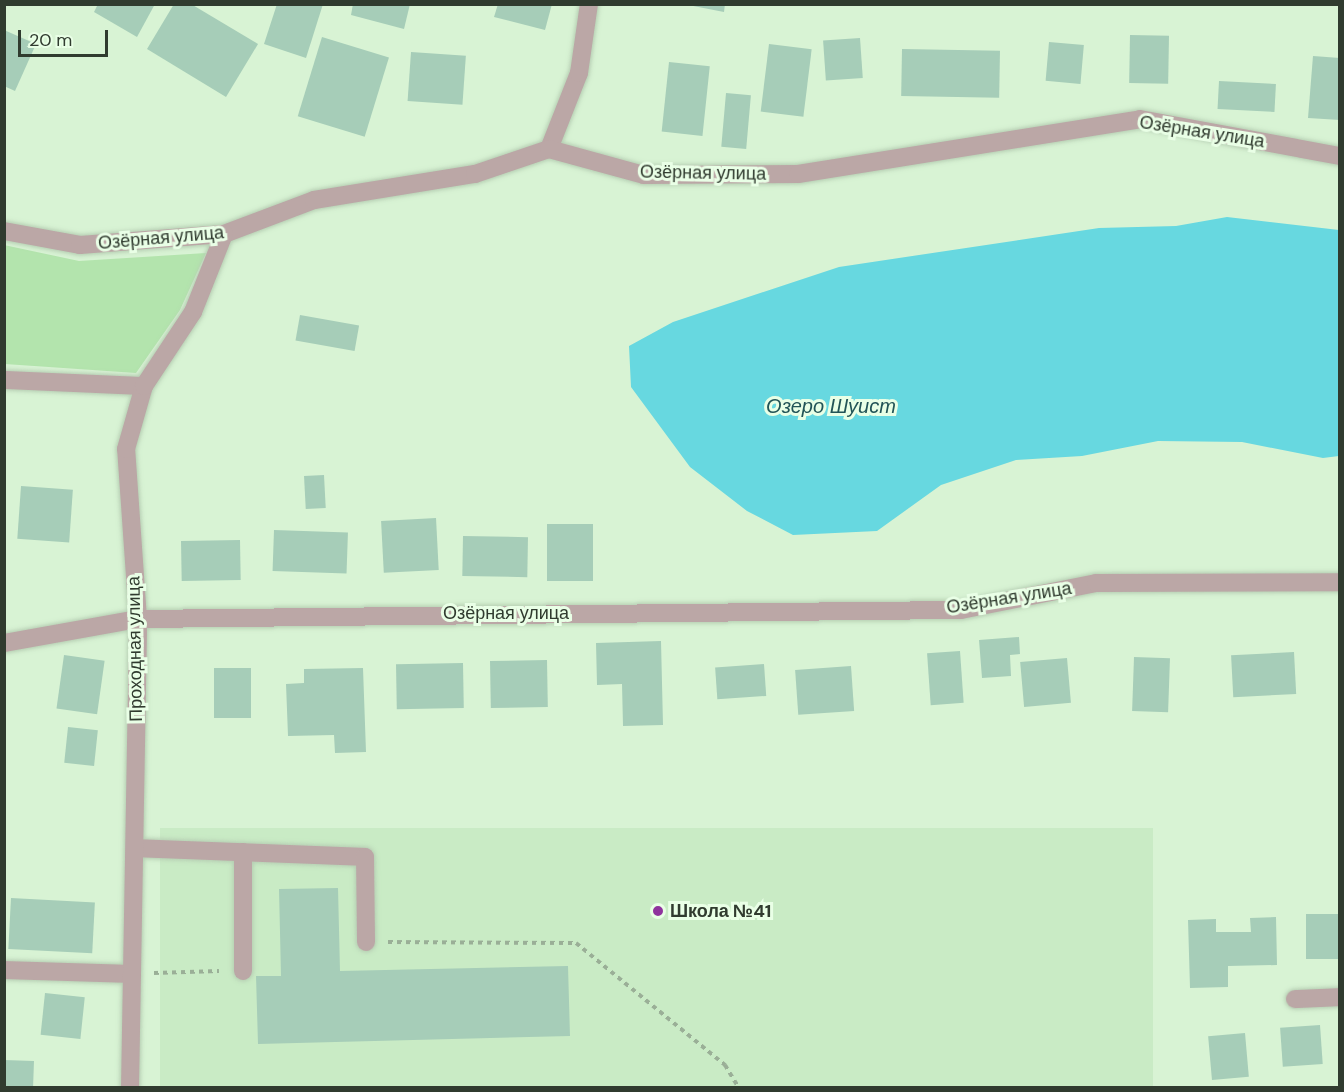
<!DOCTYPE html>
<html>
<head>
<meta charset="utf-8">
<style>
  body { margin:0 }
  #map { position:relative; width:1344px; height:1092px; overflow:hidden; background:#d8f3d4; font-family:"DM Sans",sans-serif }
  div>[style] { position:absolute }
  .built>* { inset:0; background:#c9ebc5; transform-origin:0 0 }
  .green>* { inset:0; background:#b3e4ad }
  .water>* { inset:0; background:#67d8e0 }
  .building>* { inset:0; background:#a6cdb8; transform-origin:0 0 }
  .path>* { height:4px; margin-top:-2px; transform-origin:0; background:repeating-linear-gradient(90deg,#9aaf97 0 4.5px,transparent 0 9px) }
  .roads { filter:drop-shadow(0 0 2px #b6ceb3) drop-shadow(0 0 2px #b6ceb3) }
  .lane>* { height:18px; margin:-9px; padding:0 9px; transform-origin:9px; border-radius:9px; background:#bba7a6 }
  .street>* { height:18px; margin:-9px; padding:0 9px; transform-origin:9px; border-radius:9px; background:#bba7a6 }
  .dots>* { width:16px; height:16px; translate:-50% -50%; box-sizing:border-box; border:3px solid #e9ffe6; border-radius:50% }
  span { translate:-50% -50%; white-space:nowrap; text-align:center; line-height:1.15; -webkit-text-stroke:6px #e9ffe6; paint-order:stroke }
  .street-label { font-size:18px; color:#303b2f }
  .poi-label { font-size:18px; color:#303b2f; font-weight:700 }
  .left { translate:0 -50%; text-align:left }
  .water-label { font-size:20px; color:#225457; font-style:italic }
  .frame { position:absolute; inset:0; border:6px solid #303b2f; pointer-events:none }
  .scale { position:absolute; left:18px; top:30px; width:90px; height:27px; box-sizing:border-box; border:3px solid #303b2f; border-top:0; padding-left:8px; font-size:18px; line-height:21px; white-space:nowrap; color:#303b2f; -webkit-text-stroke:4px #e9ffe6; paint-order:stroke }
</style>
</head>
<body>
<div id="map">
  <div class="built">
    <i style="left:160px;top:828px;width:993px;height:260px"></i>
  </div>
  <div class="green">
    <i style="clip-path:polygon(4px 245px,79px 261px,206px 253px,180px 310px,136px 373px,5px 364px)"></i>
  </div>
  <div class="water">
    <i style="clip-path:polygon(1227px 217px,1339px 230px,1339px 456px,1323px 458px,1242px 442px,1158px 441px,1082px 456px,1016px 460px,941px 485px,877px 531px,793px 535px,747px 511px,690px 467px,631px 387px,629px 346px,673px 322px,839px 267px,1099px 228px,1176px 226px)"></i>
  </div>
  <div class="building">
    <i style="clip-path:polygon(98px 4px,155px 4px,137px 37px,94px 12px)"></i>
    <i style="clip-path:polygon(174px 4px,191px 4px,258px 44px,226px 97px,147px 49px)"></i>
    <i style="clip-path:polygon(277px 4px,323px 4px,306px 58px,264px 44px)"></i>
    <i style="clip-path:polygon(353px 4px,410px 4px,404px 29px,351px 15px)"></i>
    <i style="clip-path:polygon(498px 4px,552px 4px,545px 30px,494px 17px)"></i>
    <i style="clip-path:polygon(683px 4px,725px 4px,724px 12px)"></i>
    <i style="clip-path:polygon(4px 30px,36px 44px,15px 91px,4px 86px)"></i>
    <i style="left:1130px;top:35px;width:39px;height:48px;rotate:1deg"></i>
    <i style="left:322px;top:37px;width:70px;height:83px;rotate:17deg"></i>
    <i style="left:860px;top:38px;width:40px;height:37px;rotate:86deg"></i>
    <i style="left:1049px;top:42px;width:35px;height:39px;rotate:5deg"></i>
    <i style="left:769px;top:44px;width:43px;height:68px;rotate:7deg"></i>
    <i style="left:902px;top:49px;width:98px;height:47px;rotate:1deg"></i>
    <i style="left:411px;top:52px;width:55px;height:49px;rotate:4deg"></i>
    <i style="clip-path:polygon(1313px 56px,1340px 58px,1340px 120px,1308px 118px)"></i>
    <i style="left:669px;top:62px;width:41px;height:70px;rotate:6deg"></i>
    <i style="left:1219px;top:81px;width:57px;height:28px;rotate:3deg"></i>
    <i style="left:726px;top:93px;width:25px;height:54px;rotate:5deg"></i>
    <i style="left:300px;top:315px;width:60px;height:26px;rotate:10deg"></i>
    <i style="left:324px;top:475px;width:33px;height:20px;rotate:87deg"></i>
    <i style="left:21px;top:486px;width:52px;height:53px;rotate:4deg"></i>
    <i style="left:436px;top:518px;width:52px;height:55px;rotate:87deg"></i>
    <i style="left:547px;top:524px;width:46px;height:57px"></i>
    <i style="left:274px;top:530px;width:74px;height:41px;rotate:2deg"></i>
    <i style="left:463px;top:536px;width:65px;height:40px;rotate:1deg"></i>
    <i style="left:240px;top:540px;width:40px;height:59px;rotate:89deg"></i>
    <i style="clip-path:polygon(1019px 637px,1020px 654px,1010px 655px,1011px 676px,982px 678px,979px 640px)"></i>
    <i style="clip-path:polygon(661px 641px,663px 725px,623px 726px,622px 684px,597px 685px,596px 643px)"></i>
    <i style="left:960px;top:651px;width:52px;height:33px;rotate:86deg"></i>
    <i style="left:1294px;top:652px;width:42px;height:63px;rotate:87deg"></i>
    <i style="left:64px;top:655px;width:41px;height:54px;rotate:8deg"></i>
    <i style="left:1134px;top:657px;width:36px;height:54px;rotate:2deg"></i>
    <i style="left:1067px;top:658px;width:45px;height:47px;rotate:85deg"></i>
    <i style="left:547px;top:660px;width:47px;height:57px;rotate:89deg"></i>
    <i style="left:463px;top:663px;width:45px;height:67px;rotate:89deg"></i>
    <i style="left:764px;top:664px;width:32px;height:49px;rotate:86deg"></i>
    <i style="left:851px;top:666px;width:45px;height:56px;rotate:86deg"></i>
    <i style="left:214px;top:668px;width:37px;height:50px"></i>
    <i style="clip-path:polygon(363px 668px,366px 752px,335px 753px,334px 735px,288px 736px,286px 684px,304px 683px,304px 669px)"></i>
    <i style="left:68px;top:727px;width:30px;height:36px;rotate:6deg"></i>
    <i style="clip-path:polygon(338px 888px,340px 971px,568px 966px,570px 1036px,258px 1044px,256px 976px,281px 976px,279px 889px)"></i>
    <i style="left:11px;top:898px;width:84px;height:51px;rotate:3deg"></i>
    <i style="left:1340px;top:914px;width:45px;height:34px;rotate:90deg"></i>
    <i style="clip-path:polygon(1276px 917px,1277px 965px,1228px 966px,1228px 987px,1190px 988px,1188px 920px,1216px 919px,1216px 932px,1251px 932px,1250px 918px)"></i>
    <i style="left:45px;top:993px;width:40px;height:42px;rotate:6deg"></i>
    <i style="left:1320px;top:1025px;width:39px;height:40px;rotate:86deg"></i>
    <i style="left:1245px;top:1033px;width:44px;height:37px;rotate:85deg"></i>
    <i style="left:4px;top:1060px;width:30px;height:28px;rotate:2deg"></i>
  </div>
  <div class="path">
    <i style="left:388px;top:942px;width:188px;rotate:0.3deg"></i>
    <i style="left:576px;top:943px;width:193px;rotate:39.3deg"></i>
    <i style="left:725px;top:1065px;width:27px;rotate:59deg"></i>
    <i style="left:154px;top:973px;width:65px;rotate:-1.8deg"></i>
  </div>
  <div class="roads">
    <div class="lane">
      <i style="left:4px;top:380px;width:140px;rotate:2.5deg"></i>
      <i style="left:4px;top:643px;width:136px;rotate:-10.2deg"></i>
      <i style="left:135px;top:848px;width:230px;rotate:2.2deg"></i>
      <i style="left:365px;top:857px;width:85px;rotate:89.3deg"></i>
      <i style="left:243px;top:852px;width:119px;rotate:90deg"></i>
    </div>
    <div class="street">
      <i style="left:549px;top:149px;width:82px;rotate:-68.5deg"></i>
      <i style="left:579px;top:73px;width:70px;rotate:-81.8deg"></i>
      <i style="left:4px;top:231px;width:77px;rotate:10.4deg"></i>
      <i style="left:80px;top:245px;width:144px;rotate:-4.4deg"></i>
      <i style="left:224px;top:234px;width:96px;rotate:-20.7deg"></i>
      <i style="left:314px;top:200px;width:163px;rotate:-9.2deg"></i>
      <i style="left:475px;top:174px;width:78px;rotate:-18.7deg"></i>
      <i style="left:549px;top:149px;width:98px;rotate:15.3deg"></i>
      <i style="left:644px;top:175px;width:154px;rotate:-0.4deg"></i>
      <i style="left:798px;top:174px;width:346px;rotate:-9.1deg"></i>
      <i style="left:1140px;top:119px;width:203px;rotate:10.5deg"></i>
      <i style="left:138px;top:619px;width:823px;rotate:-0.63deg"></i>
      <i style="left:961px;top:610px;width:138px;rotate:-11.3deg"></i>
      <i style="left:1096px;top:583px;width:244px;rotate:-0.2deg"></i>
      <i style="left:4px;top:970px;width:128px;rotate:1.8deg"></i>
      <i style="left:1295px;top:999px;width:45px;rotate:-2.5deg"></i>
      <i style="left:130px;top:1088px;width:469px;rotate:-89deg"></i>
      <i style="left:138px;top:619px;width:170px;rotate:-94deg"></i>
      <i style="left:126px;top:449px;width:66px;rotate:-74.1deg"></i>
      <i style="left:144px;top:386px;width:89px;rotate:-56.5deg"></i>
      <i style="left:193px;top:312px;width:84px;rotate:-68.3deg"></i>
    </div>
  </div>
  <div class="dots">
    <i style="left:658px;top:911px;background:#8f339d"></i>
  </div>
  <div class="street-label">
    <span style="left:1202px;top:132px;rotate:9deg">Озёрная улица</span>
    <span style="left:703px;top:173px;rotate:1deg">Озёрная улица</span>
    <span style="left:161px;top:238px;rotate:-5deg">Озёрная улица</span>
    <span style="left:1009px;top:598px;rotate:-9deg">Озёрная улица</span>
    <span style="left:506px;top:613px">Озёрная улица</span>
    <span style="left:135px;top:649px;rotate:-91deg">Проходная улица</span>
  </div>
  <div class="poi-label">
    <span class="left" style="left:670px;top:911px">Школа №41</span>
  </div>
  <div class="water-label">
    <span style="left:831px;top:406px">Озеро Шуист</span>
  </div>
  <div class="frame"></div>
  <div class="scale">20 m</div>
</div>
</body>
</html>
